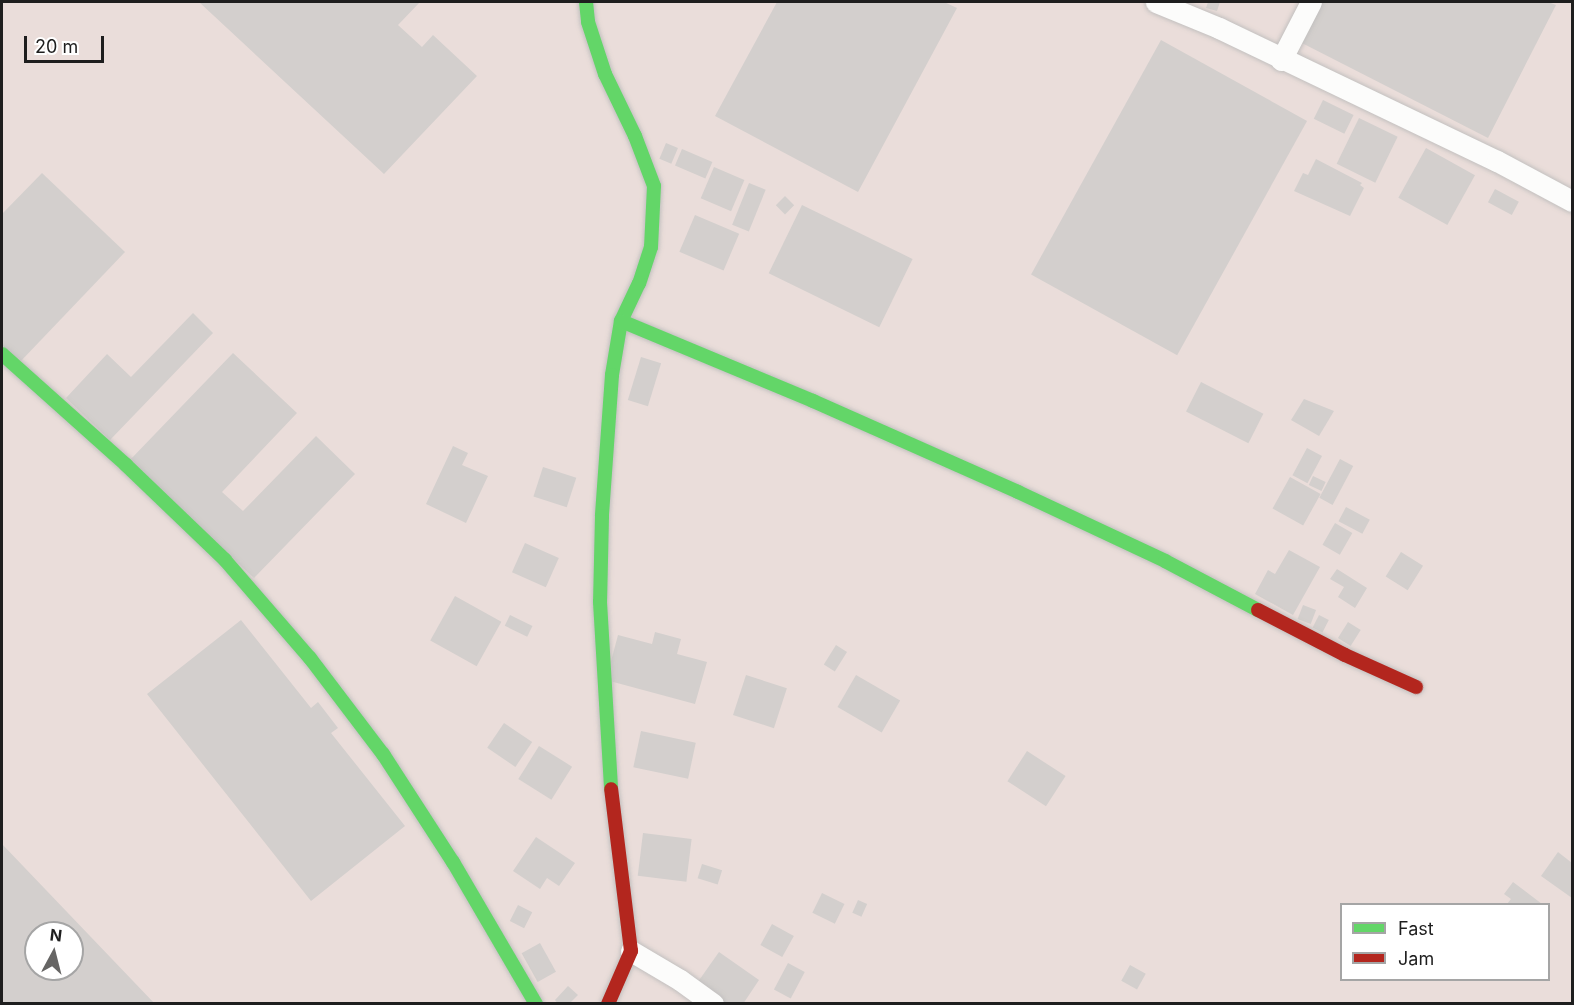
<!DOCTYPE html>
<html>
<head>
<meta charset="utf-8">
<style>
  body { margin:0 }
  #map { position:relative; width:1574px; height:1005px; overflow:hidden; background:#ece9e6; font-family:Inter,sans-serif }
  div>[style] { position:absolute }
  .military>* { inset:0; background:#eaddda }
  .building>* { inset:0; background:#d3cfcd; transform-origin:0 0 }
  .roads { filter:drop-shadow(0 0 2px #c2c0bf) drop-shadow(0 0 2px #c2c0bf) }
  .street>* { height:21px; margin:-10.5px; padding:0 10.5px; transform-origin:10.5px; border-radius:10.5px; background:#fcfcfb }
  .fast>* { height:14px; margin:-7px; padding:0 7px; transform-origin:7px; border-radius:7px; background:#63d668 }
  .jam>* { height:14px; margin:-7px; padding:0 7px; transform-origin:7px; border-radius:7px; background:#b3261e }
  span { translate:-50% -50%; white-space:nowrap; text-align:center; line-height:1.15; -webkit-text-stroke:4.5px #fff; paint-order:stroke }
  .frame { position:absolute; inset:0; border:3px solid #1e1e1e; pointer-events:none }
  .legend { position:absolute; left:1340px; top:903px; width:210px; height:78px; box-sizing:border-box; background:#fff; border:2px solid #a5a5a5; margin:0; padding:8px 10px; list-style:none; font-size:18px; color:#1e1e1e }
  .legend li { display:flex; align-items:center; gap:12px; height:30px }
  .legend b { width:30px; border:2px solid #a5a5a5 }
  .north { position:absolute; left:24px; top:921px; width:60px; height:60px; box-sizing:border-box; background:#fff; border:2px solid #a5a5a5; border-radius:50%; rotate:7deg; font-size:16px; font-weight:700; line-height:24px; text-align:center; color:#1e1e1e }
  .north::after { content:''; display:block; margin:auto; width:21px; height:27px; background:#666564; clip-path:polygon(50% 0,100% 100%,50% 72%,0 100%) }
  .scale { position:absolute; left:24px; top:36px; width:80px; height:27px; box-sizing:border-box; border:3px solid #1e1e1e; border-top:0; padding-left:8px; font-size:18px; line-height:21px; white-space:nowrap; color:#1e1e1e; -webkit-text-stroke:4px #fff; paint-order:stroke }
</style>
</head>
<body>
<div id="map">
  <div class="military">
    <i style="clip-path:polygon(evenodd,2px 2px,1572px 2px,1572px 1003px,2px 1004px,2px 2px,1342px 904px,1548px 904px,1548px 980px,1342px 980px,1342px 904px,2px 2px,36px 933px,72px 933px,72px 969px,36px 969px,36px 933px)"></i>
  </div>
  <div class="building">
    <i style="clip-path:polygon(199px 2px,420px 2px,398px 25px,422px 47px,433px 35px,477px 76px,384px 174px)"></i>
    <i style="clip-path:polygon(777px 2px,944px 2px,957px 8px,858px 192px,715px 116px)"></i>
    <i style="clip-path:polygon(1208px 2px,1220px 2px,1217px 11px,1206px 8px)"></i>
    <i style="clip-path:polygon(1318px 2px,1548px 2px,1556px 5px,1488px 138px,1298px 41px)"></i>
    <i style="left:1161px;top:40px;width:167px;height:268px;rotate:29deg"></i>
    <i style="left:1323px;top:100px;width:34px;height:21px;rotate:26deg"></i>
    <i style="left:1359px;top:118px;width:43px;height:51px;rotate:26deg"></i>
    <i style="left:666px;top:143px;width:13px;height:17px;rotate:23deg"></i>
    <i style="left:1426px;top:148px;width:56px;height:57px;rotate:29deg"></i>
    <i style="left:682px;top:149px;width:33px;height:18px;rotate:23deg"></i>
    <i style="clip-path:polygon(1316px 159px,1362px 183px,1360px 185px,1364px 188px,1350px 216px,1294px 191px,1303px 173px,1308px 175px)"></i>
    <i style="left:714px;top:167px;width:33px;height:34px;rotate:23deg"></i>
    <i style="clip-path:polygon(42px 173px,125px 252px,20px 362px,2px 345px,2px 214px)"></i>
    <i style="left:749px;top:183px;width:18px;height:45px;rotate:22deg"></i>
    <i style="left:1495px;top:189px;width:27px;height:15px;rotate:28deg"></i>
    <i style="left:785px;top:196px;width:13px;height:13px;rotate:45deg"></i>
    <i style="left:802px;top:205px;width:123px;height:76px;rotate:26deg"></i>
    <i style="left:695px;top:215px;width:48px;height:40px;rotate:23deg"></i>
    <i style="clip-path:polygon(193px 313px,213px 333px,110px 440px,66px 398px,107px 354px,131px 377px)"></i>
    <i style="clip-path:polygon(233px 353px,297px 413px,222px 492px,243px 511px,316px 436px,355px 474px,254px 578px,129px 461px)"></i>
    <i style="left:641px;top:357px;width:21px;height:45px;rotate:17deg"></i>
    <i style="left:1201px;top:382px;width:70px;height:33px;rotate:27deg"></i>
    <i style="clip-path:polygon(1304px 399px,1334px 411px,1319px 436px,1291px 420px)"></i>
    <i style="clip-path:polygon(453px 446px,468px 453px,462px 465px,488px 476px,466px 523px,426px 504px)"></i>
    <i style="left:1307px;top:448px;width:17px;height:31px;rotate:28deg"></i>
    <i style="left:1340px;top:459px;width:15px;height:44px;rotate:28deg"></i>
    <i style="left:543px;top:467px;width:35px;height:31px;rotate:18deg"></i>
    <i style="left:1313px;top:476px;width:14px;height:10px;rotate:25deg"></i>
    <i style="left:1290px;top:477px;width:35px;height:36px;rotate:29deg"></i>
    <i style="left:1346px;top:507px;width:27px;height:16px;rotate:28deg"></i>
    <i style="left:1335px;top:523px;width:20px;height:25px;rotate:30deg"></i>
    <i style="left:525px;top:543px;width:37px;height:32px;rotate:24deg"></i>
    <i style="clip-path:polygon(1289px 550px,1320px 567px,1293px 615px,1255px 594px,1268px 570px,1275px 574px)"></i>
    <i style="left:1401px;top:552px;width:26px;height:29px;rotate:32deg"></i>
    <i style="clip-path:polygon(1337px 569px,1367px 588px,1355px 608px,1338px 597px,1344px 587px,1330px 579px)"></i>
    <i style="left:455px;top:596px;width:53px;height:51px;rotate:29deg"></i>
    <i style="left:1303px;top:605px;width:14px;height:15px;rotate:21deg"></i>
    <i style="left:510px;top:615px;width:25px;height:12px;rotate:26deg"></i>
    <i style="left:1319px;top:615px;width:11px;height:14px;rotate:27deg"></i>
    <i style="clip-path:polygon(241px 620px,311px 708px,318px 702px,338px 728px,331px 733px,405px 826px,311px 901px,147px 694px)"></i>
    <i style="left:1348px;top:622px;width:15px;height:19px;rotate:32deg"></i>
    <i style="clip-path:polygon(655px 632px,681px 639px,677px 654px,707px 662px,695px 704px,606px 680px,618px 635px,652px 644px)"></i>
    <i style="left:836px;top:645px;width:13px;height:23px;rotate:32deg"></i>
    <i style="left:746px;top:675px;width:43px;height:42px;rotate:18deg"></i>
    <i style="left:856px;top:675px;width:51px;height:37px;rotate:30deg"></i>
    <i style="left:504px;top:723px;width:34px;height:30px;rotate:34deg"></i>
    <i style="left:641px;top:731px;width:56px;height:37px;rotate:12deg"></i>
    <i style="left:539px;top:746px;width:39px;height:39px;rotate:32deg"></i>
    <i style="left:1027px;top:751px;width:46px;height:36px;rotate:33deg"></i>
    <i style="left:643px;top:833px;width:49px;height:43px;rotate:7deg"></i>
    <i style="clip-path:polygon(536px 837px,575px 863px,559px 886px,547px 878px,540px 889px,513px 871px)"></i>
    <i style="clip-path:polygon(evenodd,2px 844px,155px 1004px,2px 1004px,2px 844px,36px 933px,72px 933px,72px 969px,36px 969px,36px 933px)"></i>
    <i style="clip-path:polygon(1558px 852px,1572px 863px,1572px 898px,1541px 876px)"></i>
    <i style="left:702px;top:864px;width:21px;height:15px;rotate:17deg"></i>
    <i style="clip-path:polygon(1513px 882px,1542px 904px,1507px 904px,1511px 899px,1504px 894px)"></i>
    <i style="left:822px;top:893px;width:25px;height:22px;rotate:26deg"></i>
    <i style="left:858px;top:900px;width:10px;height:14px;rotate:24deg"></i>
    <i style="left:518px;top:905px;width:16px;height:18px;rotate:27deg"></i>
    <i style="left:772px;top:924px;width:25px;height:24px;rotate:29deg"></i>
    <i style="left:540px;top:943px;width:33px;height:21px;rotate:61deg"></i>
    <i style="clip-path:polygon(719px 952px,759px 980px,743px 1004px,720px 1004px,695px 986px)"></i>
    <i style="left:788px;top:963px;width:19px;height:30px;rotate:28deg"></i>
    <i style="left:1130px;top:965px;width:18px;height:18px;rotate:29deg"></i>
    <i style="clip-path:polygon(568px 986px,578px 995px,569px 1004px,558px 1004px,555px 1000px)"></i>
  </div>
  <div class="roads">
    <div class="street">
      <i style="left:1156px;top:2px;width:68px;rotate:22.4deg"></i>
      <i style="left:1219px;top:28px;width:308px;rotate:25.6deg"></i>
      <i style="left:1497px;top:161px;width:85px;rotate:28.1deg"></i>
      <i style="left:1281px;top:60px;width:65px;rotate:-62.7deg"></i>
      <i style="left:631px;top:951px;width:57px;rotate:30.6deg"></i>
      <i style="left:680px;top:980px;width:41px;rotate:36deg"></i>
    </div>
    <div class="fast">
      <i style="left:586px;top:2px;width:20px;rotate:84deg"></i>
      <i style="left:588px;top:22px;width:55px;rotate:71.9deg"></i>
      <i style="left:605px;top:74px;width:69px;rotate:64.2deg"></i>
      <i style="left:635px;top:136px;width:53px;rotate:69.2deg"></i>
      <i style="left:654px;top:186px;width:61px;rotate:92.8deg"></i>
      <i style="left:651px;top:247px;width:38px;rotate:108deg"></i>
      <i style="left:639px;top:283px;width:42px;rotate:115.3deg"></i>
      <i style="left:621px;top:321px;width:55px;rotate:99.5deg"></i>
      <i style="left:612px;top:375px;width:141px;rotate:94.1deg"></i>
      <i style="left:602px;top:516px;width:86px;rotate:91.3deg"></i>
      <i style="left:600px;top:602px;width:187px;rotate:86.6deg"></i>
      <i style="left:621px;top:321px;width:208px;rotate:22.6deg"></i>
      <i style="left:813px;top:401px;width:224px;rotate:23.9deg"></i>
      <i style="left:1018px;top:492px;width:162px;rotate:25.1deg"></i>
      <i style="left:1165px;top:561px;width:105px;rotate:27.8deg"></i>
      <i style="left:2px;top:354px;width:166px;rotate:41.8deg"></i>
      <i style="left:126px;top:465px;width:137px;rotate:43.8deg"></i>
      <i style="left:225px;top:560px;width:130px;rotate:49.1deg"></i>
      <i style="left:310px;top:658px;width:121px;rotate:52.8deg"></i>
      <i style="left:383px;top:754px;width:129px;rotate:57.1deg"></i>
      <i style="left:453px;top:862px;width:164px;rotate:59.7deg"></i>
    </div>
    <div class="jam">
      <i style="left:1258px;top:610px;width:98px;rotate:27.3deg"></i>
      <i style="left:1345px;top:655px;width:78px;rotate:24.3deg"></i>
      <i style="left:608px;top:1004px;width:58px;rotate:-66.5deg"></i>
      <i style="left:631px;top:951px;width:163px;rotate:-97deg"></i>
    </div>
  </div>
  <div class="frame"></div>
  <ul class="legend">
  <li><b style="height:8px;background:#63d668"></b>Fast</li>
  <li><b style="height:8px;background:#b3261e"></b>Jam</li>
  </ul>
  <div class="north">N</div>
  <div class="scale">20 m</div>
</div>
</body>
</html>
